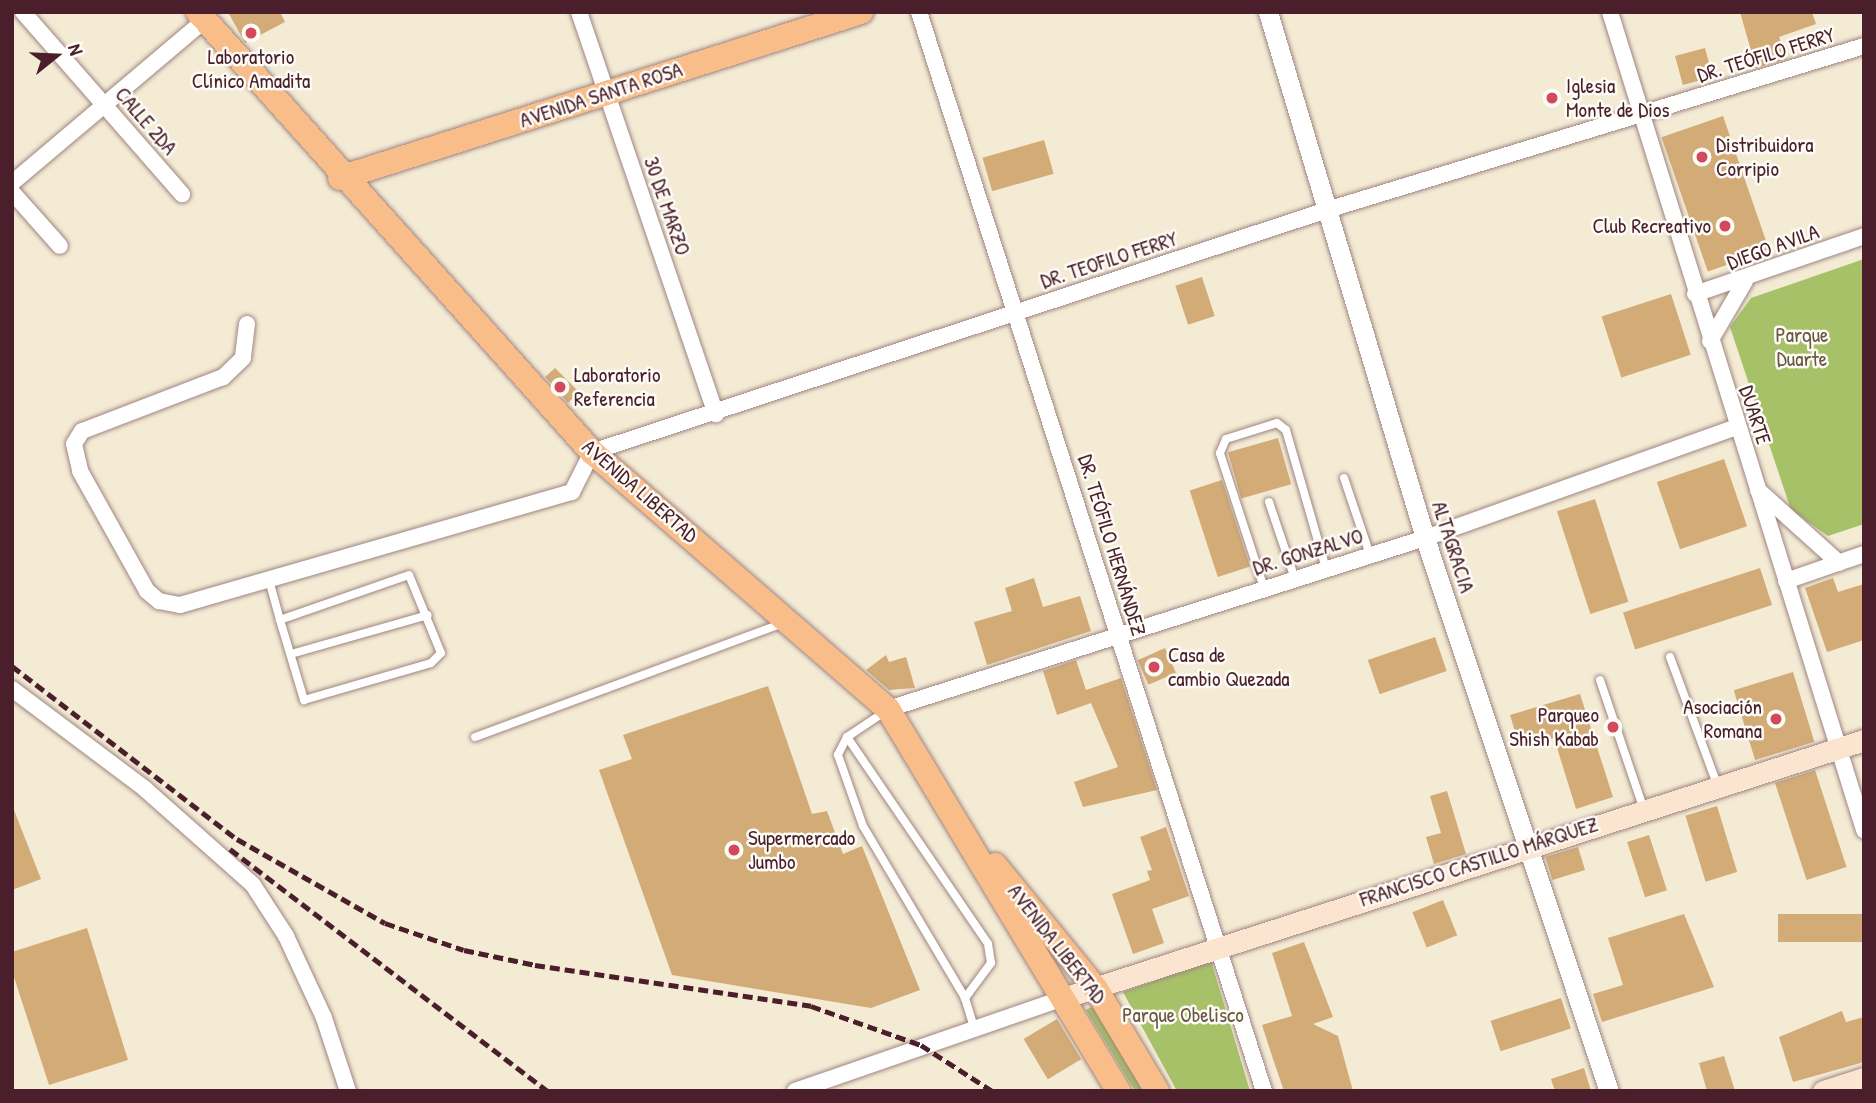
<!DOCTYPE html>
<html>
<head>
<meta charset="utf-8">
<style>
  body { margin:0 }
  #map { position:relative; width:1876px; height:1103px; overflow:hidden; background:#f4ebd5; font-family:"Patrick Hand",sans-serif }
  div>[style] { position:absolute }
  .green>* { inset:0; background:#a6c168 }
  .building>* { inset:0; background:#d2ab77; transform-origin:0 0 }
  .roads { filter:drop-shadow(0 0 2px #9f8580) drop-shadow(0 0 2px #9f8580) }
  .service>* { height:8px; margin:-4px; padding:0 4px; transform-origin:4px; border-radius:4px; background:#fff }
  .minor>* { height:16px; margin:-8px; padding:0 8px; transform-origin:8px; border-radius:8px; background:#fff }
  .tertiary>* { height:19px; margin:-9.5px; padding:0 9.5px; transform-origin:9.5px; border-radius:9.5px; background:#fff }
  .secondary>* { height:21px; margin:-10.5px; padding:0 10.5px; transform-origin:10.5px; border-radius:10.5px; background:#fce5d0 }
  .primary>* { height:24px; margin:-12px; padding:0 12px; transform-origin:12px; border-radius:12px; background:#f8bd89 }
  .rail>* { height:5px; margin-top:-2.5px; transform-origin:0; background:repeating-linear-gradient(90deg,#4a1f2b 0 10px,transparent 0 15px) }
  .dots>* { width:19px; height:19px; translate:-50% -50%; box-sizing:border-box; border:4px solid #fdfcf7; border-radius:50% }
  span { translate:-50% -50%; white-space:nowrap; text-align:center; line-height:1.15; -webkit-text-stroke:5px #fdfcf7; paint-order:stroke }
  .street-label { font-size:21px; color:#4a1f2b }
  .poi-label { font-size:21px; color:#4a1f2b }
  .left { translate:0 -50%; text-align:left }
  .right { translate:-100% -50%; text-align:right }
  .park-label { font-size:21px; color:#6a5840 }
  .frame { position:absolute; inset:0; border:14px solid #4a1f2b; pointer-events:none }
  .north { position:absolute; left:21px; top:21px; width:70px; height:70px; -webkit-text-stroke:5px #fdfcf7; paint-order:stroke; rotate:72deg; font-size:19px; font-weight:700; line-height:28px; text-align:center; color:#4a1f2b }
  .north::after { content:''; display:block; margin:auto; width:24px; height:32px; background:#4a1f2b; clip-path:polygon(50% 0,100% 100%,50% 72%,0 100%) }
</style>
</head>
<body>
<div id="map">
  <div class="green">
    <i style="clip-path:polygon(1864px 259px,1864px 524px,1828px 536px,1791px 510px,1730px 327px,1751px 298px)"></i>
    <i style="clip-path:polygon(1211px 961px,1250px 1091px,1177px 1091px,1123px 992px)"></i>
    <i style="clip-path:polygon(1107px 999px,1161px 1091px,1135px 1091px,1086px 1010px)"></i>
  </div>
  <div class="building">
    <i style="clip-path:polygon(228px 12px,280px 12px,285px 22px,245px 43px)"></i>
    <i style="clip-path:polygon(1740px 12px,1812px 12px,1816px 24px,1779px 37px,1787px 59px,1756px 68px)"></i>
    <i style="left:1705px;top:48px;width:30px;height:31px;rotate:75deg"></i>
    <i style="left:1723px;top:116px;width:142px;height:65px;rotate:71deg"></i>
    <i style="left:1044px;top:140px;width:35px;height:64px;rotate:74deg"></i>
    <i style="left:1202px;top:277px;width:41px;height:28px;rotate:72deg"></i>
    <i style="left:1671px;top:294px;width:64px;height:73px;rotate:72deg"></i>
    <i style="clip-path:polygon(555px 368px,579px 392px,568px 403px,545px 377px)"></i>
    <i style="left:1278px;top:438px;width:48px;height:52px;rotate:74deg"></i>
    <i style="left:1724px;top:459px;width:71px;height:71px;rotate:71deg"></i>
    <i style="left:1222px;top:480px;width:91px;height:34px;rotate:72deg"></i>
    <i style="left:1595px;top:499px;width:108px;height:40px;rotate:72deg"></i>
    <i style="left:1760px;top:568px;width:39px;height:144px;rotate:72deg"></i>
    <i style="clip-path:polygon(1034px 578px,1043px 607px,1080px 596px,1091px 631px,987px 665px,974px 622px,1012px 611px,1005px 588px)"></i>
    <i style="clip-path:polygon(1833px 578px,1838px 592px,1864px 584px,1864px 640px,1827px 652px,1805px 588px)"></i>
    <i style="left:1435px;top:637px;width:36px;height:71px;rotate:71deg"></i>
    <i style="left:1165px;top:648px;width:27px;height:30px;rotate:66deg"></i>
    <i style="clip-path:polygon(886px 655px,889px 662px,906px 657px,915px 688px,889px 690px,866px 670px)"></i>
    <i style="clip-path:polygon(1076px 660px,1086px 690px,1121px 678px,1157px 790px,1083px 807px,1074px 782px,1118px 767px,1091px 703px,1057px 715px,1043px 671px)"></i>
    <i style="left:1793px;top:672px;width:73px;height:62px;rotate:73deg"></i>
    <i style="clip-path:polygon(768px 686px,812px 814px,827px 811px,843px 854px,862px 846px,920px 990px,871px 1008px,672px 975px,599px 770px,632px 759px,623px 735px)"></i>
    <i style="clip-path:polygon(1580px 694px,1613px 797px,1576px 809px,1554px 738px,1520px 748px,1510px 715px)"></i>
    <i style="left:1815px;top:770px;width:102px;height:42px;rotate:72deg"></i>
    <i style="clip-path:polygon(1447px 791px,1466px 854px,1434px 864px,1426px 837px,1441px 833px,1430px 796px)"></i>
    <i style="clip-path:polygon(12px 805px,41px 879px,12px 890px)"></i>
    <i style="left:1717px;top:806px;width:69px;height:33px;rotate:73deg"></i>
    <i style="clip-path:polygon(1166px 827px,1189px 896px,1152px 909px,1164px 943px,1133px 954px,1112px 894px,1150px 880px,1147px 871px,1152px 870px,1140px 837px)"></i>
    <i style="left:1649px;top:835px;width:58px;height:23px;rotate:72deg"></i>
    <i style="left:1578px;top:847px;width:24px;height:34px;rotate:73deg"></i>
    <i style="left:1443px;top:900px;width:38px;height:33px;rotate:68deg"></i>
    <i style="clip-path:polygon(1684px 914px,1714px 987px,1602px 1022px,1593px 994px,1623px 985px,1608px 938px)"></i>
    <i style="left:1864px;top:914px;width:28px;height:86px;rotate:90deg"></i>
    <i style="clip-path:polygon(87px 928px,128px 1060px,49px 1085px,12px 971px,12px 952px)"></i>
    <i style="clip-path:polygon(1304px 942px,1333px 1017px,1313px 1024px,1338px 1036px,1353px 1091px,1284px 1091px,1273px 1059px,1262px 1025px,1292px 1016px,1272px 953px)"></i>
    <i style="left:1561px;top:998px;width:32px;height:74px;rotate:72deg"></i>
    <i style="clip-path:polygon(1842px 1011px,1846px 1022px,1864px 1017px,1864px 1062px,1793px 1082px,1779px 1037px)"></i>
    <i style="left:1057px;top:1019px;width:47px;height:39px;rotate:59deg"></i>
    <i style="clip-path:polygon(1724px 1056px,1735px 1091px,1707px 1091px,1699px 1063px)"></i>
    <i style="clip-path:polygon(1584px 1068px,1591px 1091px,1555px 1091px,1551px 1079px)"></i>
  </div>
  <div class="roads">
    <div class="service">
      <i style="left:1344px;top:478px;width:81px;rotate:71.3deg"></i>
      <i style="left:1269px;top:502px;width:81px;rotate:71.3deg"></i>
      <i style="left:269px;top:580px;width:41px;rotate:74.6deg"></i>
      <i style="left:280px;top:620px;width:84px;rotate:73.3deg"></i>
      <i style="left:304px;top:700px;width:132px;rotate:-16.2deg"></i>
      <i style="left:431px;top:663px;width:14px;rotate:-45deg"></i>
      <i style="left:441px;top:653px;width:84px;rotate:-112.3deg"></i>
      <i style="left:409px;top:575px;width:137px;rotate:160.8deg"></i>
      <i style="left:1264px;top:588px;width:142px;rotate:-108.1deg"></i>
      <i style="left:1220px;top:453px;width:15px;rotate:-67deg"></i>
      <i style="left:1226px;top:439px;width:53px;rotate:-17.4deg"></i>
      <i style="left:1277px;top:423px;width:11px;rotate:38deg"></i>
      <i style="left:1286px;top:430px;width:145px;rotate:73.9deg"></i>
      <i style="left:291px;top:654px;width:142px;rotate:-15.9deg"></i>
      <i style="left:1670px;top:657px;width:139px;rotate:69.7deg"></i>
      <i style="left:1600px;top:680px;width:137px;rotate:71.3deg"></i>
      <i style="left:886px;top:711px;width:47px;rotate:146.3deg"></i>
      <i style="left:847px;top:737px;width:20px;rotate:117deg"></i>
      <i style="left:838px;top:755px;width:75px;rotate:70.6deg"></i>
      <i style="left:863px;top:826px;width:200px;rotate:59.3deg"></i>
      <i style="left:965px;top:998px;width:27px;rotate:73deg"></i>
      <i style="left:475px;top:737px;width:329px;rotate:-20.3deg"></i>
      <i style="left:847px;top:737px;width:250px;rotate:55.7deg"></i>
      <i style="left:988px;top:944px;width:19px;rotate:81deg"></i>
      <i style="left:991px;top:963px;width:44px;rotate:126.6deg"></i>
    </div>
    <div class="minor">
      <i style="left:23px;top:12px;width:242px;rotate:48.9deg"></i>
      <i style="left:579px;top:12px;width:425px;rotate:71.2deg"></i>
      <i style="left:919px;top:12px;width:1133px;rotate:72.27deg"></i>
      <i style="left:1610px;top:12px;width:857px;rotate:72.75deg"></i>
      <i style="left:12px;top:183px;width:253px;rotate:-40.2deg"></i>
      <i style="left:12px;top:192px;width:72px;rotate:48.4deg"></i>
      <i style="left:1695px;top:294px;width:179px;rotate:-18.9deg"></i>
      <i style="left:247px;top:324px;width:34px;rotate:97deg"></i>
      <i style="left:243px;top:358px;width:28px;rotate:136deg"></i>
      <i style="left:223px;top:377px;width:151px;rotate:159deg"></i>
      <i style="left:82px;top:431px;width:15px;rotate:122deg"></i>
      <i style="left:74px;top:444px;width:28px;rotate:77deg"></i>
      <i style="left:80px;top:471px;width:137px;rotate:60.8deg"></i>
      <i style="left:147px;top:591px;width:16px;rotate:40deg"></i>
      <i style="left:159px;top:601px;width:21px;rotate:11deg"></i>
      <i style="left:180px;top:605px;width:408px;rotate:-16.1deg"></i>
      <i style="left:572px;top:492px;width:45px;rotate:-63.4deg"></i>
      <i style="left:592px;top:452px;width:774px;rotate:-18.22deg"></i>
      <i style="left:1327px;top:210px;width:561px;rotate:-16.98deg"></i>
      <i style="left:1710px;top:341px;width:69px;rotate:-59.7deg"></i>
      <i style="left:1758px;top:490px;width:109px;rotate:42deg"></i>
      <i style="left:1786px;top:581px;width:83px;rotate:-19.1deg"></i>
      <i style="left:12px;top:689px;width:166px;rotate:36.9deg"></i>
      <i style="left:145px;top:789px;width:144px;rotate:41.6deg"></i>
      <i style="left:253px;top:885px;width:61px;rotate:57.1deg"></i>
      <i style="left:286px;top:936px;width:90px;rotate:65.1deg"></i>
      <i style="left:324px;top:1018px;width:77px;rotate:71.8deg"></i>
      <i style="left:888px;top:709px;width:564px;rotate:-17.66deg"></i>
      <i style="left:1425px;top:538px;width:331px;rotate:-19.6deg"></i>
      <i style="left:795px;top:1091px;width:284px;rotate:-19.1deg"></i>
    </div>
    <div class="tertiary">
      <i style="left:1268px;top:12px;width:549px;rotate:73.38deg"></i>
      <i style="left:1425px;top:538px;width:583px;rotate:71.6deg"></i>
    </div>
    <div class="secondary">
      <i style="left:1063px;top:998px;width:842px;rotate:-17.85deg"></i>
      <i style="left:1823px;top:1091px;width:43px;rotate:-17.6deg"></i>
    </div>
    <div class="primary">
      <i style="left:198px;top:12px;width:591px;rotate:48.16deg"></i>
      <i style="left:592px;top:452px;width:392px;rotate:41deg"></i>
      <i style="left:888px;top:709px;width:446px;rotate:58.9deg"></i>
      <i style="left:340px;top:178px;width:547px;rotate:-17.67deg"></i>
      <i style="left:995px;top:865px;width:160px;rotate:50.8deg"></i>
      <i style="left:1096px;top:989px;width:119px;rotate:59.1deg"></i>
    </div>
  </div>
  <div class="rail">
    <i style="left:12px;top:666px;width:284px;rotate:37.6deg"></i>
    <i style="left:237px;top:839px;width:170px;rotate:29.6deg"></i>
    <i style="left:385px;top:923px;width:83px;rotate:18.9deg"></i>
    <i style="left:464px;top:950px;width:73px;rotate:11.9deg"></i>
    <i style="left:535px;top:965px;width:279px;rotate:8.4deg"></i>
    <i style="left:811px;top:1006px;width:117px;rotate:19.5deg"></i>
    <i style="left:921px;top:1045px;width:85px;rotate:32.9deg"></i>
    <i style="left:230px;top:849px;width:400px;rotate:37.3deg"></i>
  </div>
  <div class="dots">
    <i style="left:251px;top:33px;background:#d1495b"></i>
    <i style="left:1552px;top:98px;background:#d1495b"></i>
    <i style="left:1702px;top:157px;background:#d1495b"></i>
    <i style="left:1725px;top:226px;background:#d1495b"></i>
    <i style="left:560px;top:387px;background:#d1495b"></i>
    <i style="left:1154px;top:667px;background:#d1495b"></i>
    <i style="left:1776px;top:719px;background:#d1495b"></i>
    <i style="left:1613px;top:727px;background:#d1495b"></i>
    <i style="left:734px;top:850px;background:#d1495b"></i>
  </div>
  <div class="street-label">
    <span style="left:1766px;top:55px;rotate:-17deg">DR. TEÓFILO FERRY</span>
    <span style="left:601px;top:95px;rotate:-18deg">AVENIDA SANTA ROSA</span>
    <span style="left:146px;top:121px;rotate:49deg">CALLE 2DA</span>
    <span style="left:667px;top:206px;rotate:71deg">30 DE MARZO</span>
    <span style="left:1773px;top:247px;rotate:-20deg">DIEGO AVILA</span>
    <span style="left:1109px;top:260px;rotate:-18deg">DR. TEOFILO FERRY</span>
    <span style="left:1755px;top:415px;rotate:72deg">DUARTE</span>
    <span style="left:640px;top:491px;rotate:41deg">AVENIDA LIBERTAD</span>
    <span style="left:1112px;top:545px;rotate:73deg">DR. TEÓFILO HERNÁNDEZ</span>
    <span style="left:1453px;top:547px;rotate:72deg">ALTAGRACIA</span>
    <span style="left:1308px;top:552px;rotate:-17deg">DR. GONZALVO</span>
    <span style="left:1479px;top:862px;rotate:-18deg">FRANCISCO CASTILLO MÁRQUEZ</span>
    <span style="left:1057px;top:944px;rotate:52deg">AVENIDA LIBERTAD</span>
  </div>
  <div class="poi-label">
    <span style="left:251px;top:69px">Laboratorio<br>Clínico Amadita</span>
    <span class="left" style="left:1566px;top:98px">Iglesia<br>Monte de Dios</span>
    <span class="left" style="left:1716px;top:157px">Distribuidora<br>Corripio</span>
    <span class="right" style="left:1711px;top:226px">Club Recreativo</span>
    <span class="left" style="left:574px;top:387px">Laboratorio<br>Referencia</span>
    <span class="left" style="left:1168px;top:667px">Casa de<br>cambio Quezada</span>
    <span class="right" style="left:1762px;top:719px">Asociación<br>Romana</span>
    <span class="right" style="left:1599px;top:727px">Parqueo<br>Shish Kabab</span>
    <span class="left" style="left:748px;top:850px">Supermercado<br>Jumbo</span>
  </div>
  <div class="park-label">
    <span style="left:1802px;top:347px">Parque<br>Duarte</span>
    <span style="left:1183px;top:1015px">Parque Obelisco</span>
  </div>
  <div class="frame"></div>
  <div class="north">N</div>
</div>
</body>
</html>
